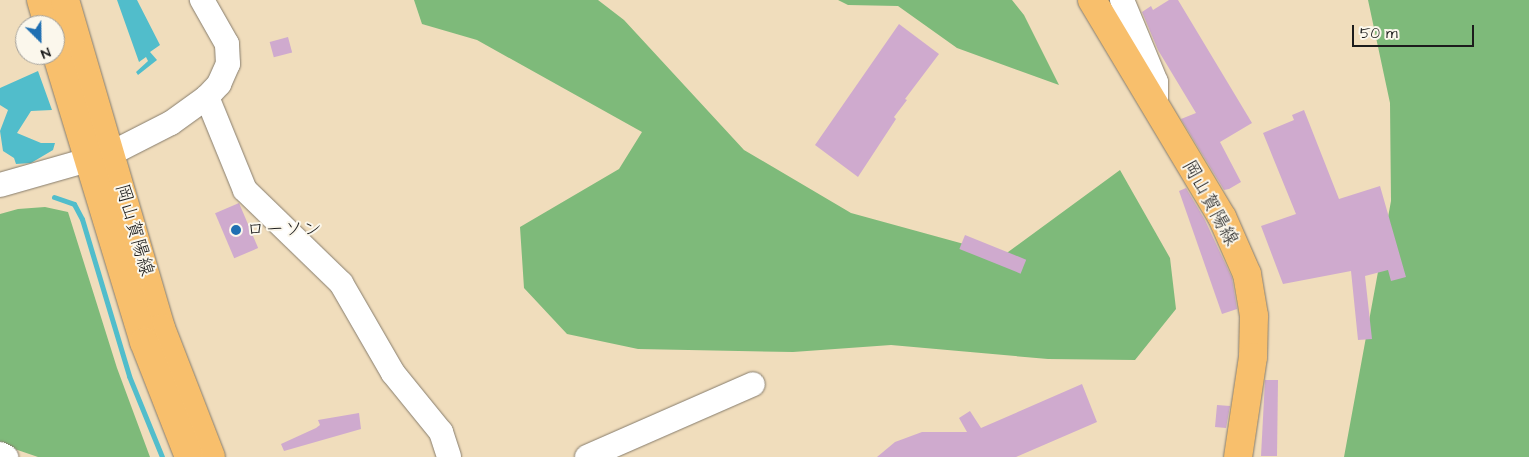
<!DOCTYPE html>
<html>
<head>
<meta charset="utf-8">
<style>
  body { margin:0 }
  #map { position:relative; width:1529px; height:457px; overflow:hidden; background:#f0ddbc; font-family:"Architects Daughter","Klee One",sans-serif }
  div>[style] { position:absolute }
  .forest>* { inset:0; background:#7eba7a }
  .water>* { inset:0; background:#51bdcb }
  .stream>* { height:5px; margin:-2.5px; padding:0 2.5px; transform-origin:2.5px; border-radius:2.5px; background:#51bdcb }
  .building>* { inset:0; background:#cfaace; transform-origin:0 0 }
  .roads { filter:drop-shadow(0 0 1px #867c6c) drop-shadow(0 0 1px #867c6c) }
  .minor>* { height:24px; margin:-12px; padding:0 12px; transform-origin:12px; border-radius:12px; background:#fff }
  .major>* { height:28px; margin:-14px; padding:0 14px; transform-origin:14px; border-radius:14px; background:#f8bf6c }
  .dots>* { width:14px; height:14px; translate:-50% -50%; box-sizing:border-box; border:2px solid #fbf7ec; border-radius:50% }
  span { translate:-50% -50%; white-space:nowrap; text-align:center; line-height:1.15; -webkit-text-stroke:4px #fbf7ec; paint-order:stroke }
  .street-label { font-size:19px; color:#1c1c1c }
  .poi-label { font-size:19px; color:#1c1c1c }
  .left { translate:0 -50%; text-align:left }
  .north { position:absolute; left:15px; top:15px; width:50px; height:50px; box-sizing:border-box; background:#fbf7ec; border:1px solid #a29f99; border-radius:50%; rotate:157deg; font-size:14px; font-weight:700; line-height:20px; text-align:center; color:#1c1c1c }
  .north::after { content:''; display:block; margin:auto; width:18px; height:22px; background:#1f6fb2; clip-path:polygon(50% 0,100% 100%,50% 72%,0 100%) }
  .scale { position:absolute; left:1352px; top:25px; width:122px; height:22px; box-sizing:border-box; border:2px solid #1c1c1c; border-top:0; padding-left:6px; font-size:15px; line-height:18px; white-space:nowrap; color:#1c1c1c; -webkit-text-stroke:4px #fbf7ec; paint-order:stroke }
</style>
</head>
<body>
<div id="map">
  <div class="forest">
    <i style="clip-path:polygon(414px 0,598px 0,624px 20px,744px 150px,851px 213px,1004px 255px,1120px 170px,1170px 258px,1176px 309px,1135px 360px,1048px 359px,891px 345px,793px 352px,638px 349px,567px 334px,524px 288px,520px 227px,619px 169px,642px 132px,477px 40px,422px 24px)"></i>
    <i style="clip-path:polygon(838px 0,1012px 0,1024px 15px,1059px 85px,957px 48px,898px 6px,848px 5px)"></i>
    <i style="clip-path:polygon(1368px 0,1529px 0,1529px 457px,1344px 457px,1391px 201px,1390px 103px)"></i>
    <i style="clip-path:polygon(45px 207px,68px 212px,117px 368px,150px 457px,38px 457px,0 444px,0 214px,18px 209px)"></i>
  </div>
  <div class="water">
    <i style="clip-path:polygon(117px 0,137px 0,160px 45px,150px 52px,157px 60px,138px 75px,136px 72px,148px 61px,146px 57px,139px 62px)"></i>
    <i style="clip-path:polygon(38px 71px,52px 110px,31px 111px,17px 133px,41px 143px,55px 143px,53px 150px,31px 163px,16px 164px,14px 158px,3px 151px,0 131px,8px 110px,0 105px,0 88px)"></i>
  </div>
  <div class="stream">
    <i style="left:54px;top:197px;width:21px;rotate:19deg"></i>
    <i style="left:74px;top:204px;width:17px;rotate:62deg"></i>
    <i style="left:82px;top:219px;width:164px;rotate:73.3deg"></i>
    <i style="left:129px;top:376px;width:87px;rotate:67.8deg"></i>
  </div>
  <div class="building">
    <i style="clip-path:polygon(1169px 0,1178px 0,1252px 123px,1220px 142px,1241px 182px,1229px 189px,1224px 190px,1181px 119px,1196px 113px,1158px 50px,1142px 12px,1151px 6px,1153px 10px)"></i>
    <i style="clip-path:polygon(899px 24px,939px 54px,905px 99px,907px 100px,894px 117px,896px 119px,858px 177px,815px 145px)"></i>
    <i style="left:288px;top:37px;width:16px;height:19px;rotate:75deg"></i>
    <i style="clip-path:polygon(1304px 110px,1339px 199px,1380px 186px,1406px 277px,1391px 281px,1388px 270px,1365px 276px,1372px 339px,1358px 340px,1351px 271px,1283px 284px,1261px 226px,1296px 214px,1263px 133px,1294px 120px,1292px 115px)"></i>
    <i style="clip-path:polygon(1186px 188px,1205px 220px,1232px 278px,1237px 309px,1222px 314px,1179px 191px)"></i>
    <i style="left:239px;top:203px;width:49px;height:26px;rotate:67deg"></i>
    <i style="left:965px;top:235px;width:66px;height:15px;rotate:22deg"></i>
    <i style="clip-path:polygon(1265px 380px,1278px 380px,1277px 456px,1261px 456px)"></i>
    <i style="clip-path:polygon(1082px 384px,1097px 422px,1016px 457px,877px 457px,895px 442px,922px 432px,967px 432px,959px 418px,970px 411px,981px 428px)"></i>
    <i style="clip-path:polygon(1217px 405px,1230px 406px,1226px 428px,1215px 427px)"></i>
    <i style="clip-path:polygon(359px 413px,361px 429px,284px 451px,281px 444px,316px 428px,320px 425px,318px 420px)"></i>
  </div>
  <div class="roads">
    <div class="minor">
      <i style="left:1122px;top:0;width:89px;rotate:67.5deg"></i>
      <i style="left:1156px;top:82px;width:26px;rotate:90deg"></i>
      <i style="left:207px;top:97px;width:100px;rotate:67.8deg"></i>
      <i style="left:245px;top:190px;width:134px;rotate:44.1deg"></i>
      <i style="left:341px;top:283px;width:104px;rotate:60deg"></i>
      <i style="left:393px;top:373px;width:76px;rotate:50.9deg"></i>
      <i style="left:441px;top:432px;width:26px;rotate:72deg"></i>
      <i style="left:0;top:185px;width:116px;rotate:-15.9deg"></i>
      <i style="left:112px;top:153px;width:66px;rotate:-27deg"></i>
      <i style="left:171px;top:123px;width:44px;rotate:-35.8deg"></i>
      <i style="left:207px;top:97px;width:18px;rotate:-47deg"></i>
      <i style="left:219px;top:84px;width:22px;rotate:-66deg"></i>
      <i style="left:228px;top:64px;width:20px;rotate:-93deg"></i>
      <i style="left:227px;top:44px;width:51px;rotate:-119.6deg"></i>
      <i style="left:0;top:454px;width:7px;rotate:27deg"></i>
      <i style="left:587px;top:457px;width:181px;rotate:-23.7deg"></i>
    </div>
    <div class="major">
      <i style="left:41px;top:0;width:26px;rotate:74deg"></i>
      <i style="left:65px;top:0;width:342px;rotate:73.7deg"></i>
      <i style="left:161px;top:328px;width:138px;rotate:68.8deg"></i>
      <i style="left:1092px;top:0;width:253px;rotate:59.1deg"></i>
      <i style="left:1222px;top:217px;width:62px;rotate:66.3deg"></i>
      <i style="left:1247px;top:274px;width:43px;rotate:80.5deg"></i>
      <i style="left:1254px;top:316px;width:41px;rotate:91.4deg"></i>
      <i style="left:1253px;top:357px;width:101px;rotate:98.5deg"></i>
      <i style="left:55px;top:49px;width:306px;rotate:73.1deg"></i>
      <i style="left:144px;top:342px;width:123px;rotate:68.6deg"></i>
    </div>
  </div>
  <div class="dots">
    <i style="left:236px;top:230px;background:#1f6fb2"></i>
  </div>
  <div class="street-label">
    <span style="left:1210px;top:203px;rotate:61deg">岡山賀陽線</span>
    <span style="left:134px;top:230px;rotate:74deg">岡山賀陽線</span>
  </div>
  <div class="poi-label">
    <span class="left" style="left:246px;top:230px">ローソン</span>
  </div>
  <div class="north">N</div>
  <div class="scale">50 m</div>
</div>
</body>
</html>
